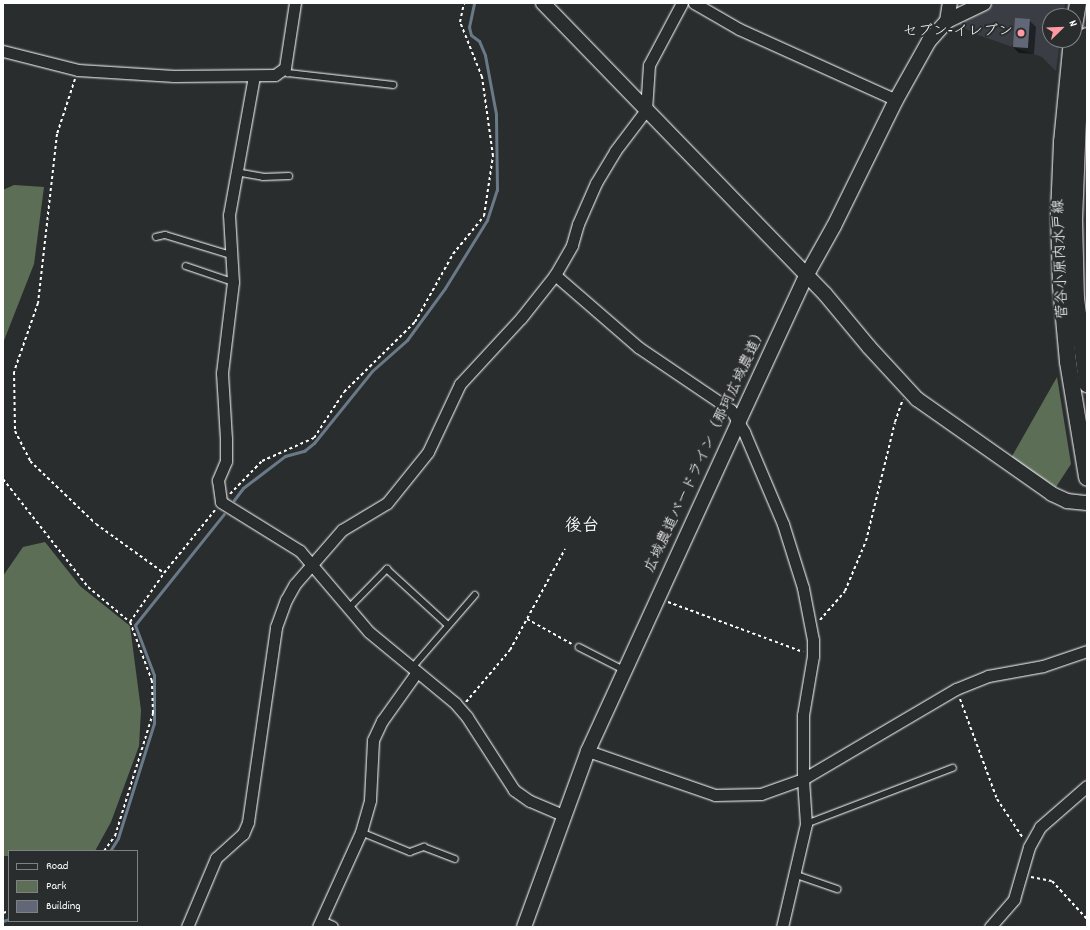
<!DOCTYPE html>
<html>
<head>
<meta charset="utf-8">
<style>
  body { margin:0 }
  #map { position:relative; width:1090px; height:930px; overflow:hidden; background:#2a2d2e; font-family:Dekko,"Klee One",sans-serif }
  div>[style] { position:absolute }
  .built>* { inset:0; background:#3a3e44 }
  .green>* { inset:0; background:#5d6e57 }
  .shadow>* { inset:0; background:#0007 }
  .stream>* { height:3px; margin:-1.5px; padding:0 1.5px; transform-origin:1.5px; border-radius:1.5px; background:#6a7987 }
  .building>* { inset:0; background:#616776; transform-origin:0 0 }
  .path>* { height:2px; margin-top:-1px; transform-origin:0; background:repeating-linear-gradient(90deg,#fff 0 3px,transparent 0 6px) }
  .roads { filter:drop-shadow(0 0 1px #fff) drop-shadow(0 0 1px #fff) }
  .service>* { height:5.5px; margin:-2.75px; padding:0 2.75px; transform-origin:2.75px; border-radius:2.75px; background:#2a2d2e }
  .minor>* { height:11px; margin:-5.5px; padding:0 5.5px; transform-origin:5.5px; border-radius:5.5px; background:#2a2d2e }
  .tertiary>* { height:14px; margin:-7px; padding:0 7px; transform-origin:7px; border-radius:7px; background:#2a2d2e }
  .secondary>* { height:16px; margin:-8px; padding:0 8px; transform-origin:8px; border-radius:8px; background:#2a2d2e }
  .dots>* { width:11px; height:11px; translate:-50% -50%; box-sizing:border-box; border:2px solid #2a2d2e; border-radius:50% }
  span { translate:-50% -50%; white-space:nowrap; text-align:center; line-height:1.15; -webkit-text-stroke:4px #2a2d2e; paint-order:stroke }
  .poi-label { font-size:15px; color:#fff }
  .right { translate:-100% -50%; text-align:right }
  .street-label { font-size:15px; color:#fff }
  .quarter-label { font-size:17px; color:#fff; font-weight:700 }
  .frame { position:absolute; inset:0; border:4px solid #fff; pointer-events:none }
  .legend { position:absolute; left:8px; top:850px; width:130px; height:72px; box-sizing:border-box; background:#2a2d2e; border:1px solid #7f8182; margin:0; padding:5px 7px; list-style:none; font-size:12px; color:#fff }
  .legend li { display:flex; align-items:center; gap:8px; height:20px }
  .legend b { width:20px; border:1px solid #7f8182 }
  .north { position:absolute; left:1042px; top:8px; width:40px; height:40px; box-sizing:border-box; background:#2a2d2e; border:1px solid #7f8182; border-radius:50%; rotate:67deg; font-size:11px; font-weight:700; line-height:16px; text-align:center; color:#fff }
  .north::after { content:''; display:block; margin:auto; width:14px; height:18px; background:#ff9aa2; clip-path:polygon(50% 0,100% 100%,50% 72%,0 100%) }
</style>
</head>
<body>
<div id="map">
  <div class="built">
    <i style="clip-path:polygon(997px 3px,1065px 3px,1064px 16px,1050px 16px,1050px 40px,1060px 40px,1056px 71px,1042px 57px,975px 34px,958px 24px,972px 13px)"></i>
  </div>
  <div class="green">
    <i style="clip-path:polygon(14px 185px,44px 187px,34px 264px,3px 343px,3px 190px)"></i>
    <i style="clip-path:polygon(1057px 377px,1071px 464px,1056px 487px,1011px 458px)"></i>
    <i style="clip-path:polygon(45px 542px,80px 586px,130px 626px,141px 710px,139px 746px,111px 822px,95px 851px,9px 851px,9px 856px,3px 856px,3px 576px,23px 547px)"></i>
  </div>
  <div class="shadow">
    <i style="clip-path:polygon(1029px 20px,1036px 27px,1034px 54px,1019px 53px,1012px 46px)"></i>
  </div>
  <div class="stream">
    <i style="left:234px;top:500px;width:15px;rotate:-53deg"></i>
    <i style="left:243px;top:488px;width:53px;rotate:-37.3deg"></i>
    <i style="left:285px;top:456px;width:20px;rotate:-15deg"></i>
    <i style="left:304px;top:451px;width:13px;rotate:-39deg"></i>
    <i style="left:314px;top:443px;width:92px;rotate:-51.1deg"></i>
    <i style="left:372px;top:371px;width:47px;rotate:-41.5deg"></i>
    <i style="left:407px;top:340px;width:64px;rotate:-53.8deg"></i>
    <i style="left:445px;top:288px;width:80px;rotate:-58.3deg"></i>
    <i style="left:487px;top:220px;width:32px;rotate:-72deg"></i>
    <i style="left:497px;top:190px;width:76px;rotate:-90.8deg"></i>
    <i style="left:496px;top:114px;width:60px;rotate:-100.6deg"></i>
    <i style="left:485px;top:55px;width:15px;rotate:-113deg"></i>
    <i style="left:479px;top:41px;width:10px;rotate:-143deg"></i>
    <i style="left:471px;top:35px;width:8px;rotate:-104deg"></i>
    <i style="left:469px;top:27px;width:25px;rotate:-78deg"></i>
    <i style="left:110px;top:851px;width:15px;rotate:-58deg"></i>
    <i style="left:118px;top:838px;width:121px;rotate:-72.6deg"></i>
    <i style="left:154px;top:723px;width:48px;rotate:-90deg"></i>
    <i style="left:154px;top:675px;width:53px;rotate:-110.8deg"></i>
    <i style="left:135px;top:625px;width:142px;rotate:-51.3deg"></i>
    <i style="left:3px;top:921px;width:6px;rotate:-18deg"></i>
  </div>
  <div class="building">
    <i style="left:1015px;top:18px;width:15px;height:29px;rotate:4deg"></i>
  </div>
  <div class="path">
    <i style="left:75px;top:79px;width:58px;rotate:108.1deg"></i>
    <i style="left:57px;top:134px;width:170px;rotate:96.4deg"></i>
    <i style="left:38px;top:303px;width:73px;rotate:109.2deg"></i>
    <i style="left:14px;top:372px;width:59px;rotate:89deg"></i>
    <i style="left:15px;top:431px;width:34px;rotate:63deg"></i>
    <i style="left:30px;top:461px;width:91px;rotate:43.7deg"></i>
    <i style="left:96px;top:524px;width:84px;rotate:35.8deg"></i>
    <i style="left:3px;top:479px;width:137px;rotate:51.8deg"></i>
    <i style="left:88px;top:587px;width:55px;rotate:39.8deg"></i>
    <i style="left:230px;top:494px;width:46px;rotate:-45.9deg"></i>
    <i style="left:262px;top:461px;width:57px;rotate:-23.9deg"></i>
    <i style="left:314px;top:438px;width:55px;rotate:-56.9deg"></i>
    <i style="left:344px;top:392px;width:100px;rotate:-44.6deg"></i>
    <i style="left:415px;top:322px;width:78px;rotate:-60.8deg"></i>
    <i style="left:453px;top:254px;width:49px;rotate:-50.8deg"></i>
    <i style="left:484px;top:216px;width:61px;rotate:-81.5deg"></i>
    <i style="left:493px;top:156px;width:80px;rotate:-97.9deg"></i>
    <i style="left:482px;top:77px;width:59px;rotate:-111.8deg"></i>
    <i style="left:460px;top:22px;width:19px;rotate:-78deg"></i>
    <i style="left:668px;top:602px;width:144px;rotate:20.3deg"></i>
    <i style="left:527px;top:619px;width:51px;rotate:29.1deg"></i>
    <i style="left:820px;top:620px;width:38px;rotate:-49deg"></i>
    <i style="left:845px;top:591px;width:54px;rotate:-67.2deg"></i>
    <i style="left:866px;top:541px;width:122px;rotate:-76.3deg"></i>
    <i style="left:895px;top:422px;width:24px;rotate:-71deg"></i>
    <i style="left:960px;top:699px;width:107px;rotate:69.7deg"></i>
    <i style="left:997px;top:799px;width:47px;rotate:56.3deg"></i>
    <i style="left:466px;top:702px;width:68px;rotate:-49.8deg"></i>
    <i style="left:510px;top:650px;width:115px;rotate:-61.4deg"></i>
    <i style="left:104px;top:851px;width:19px;rotate:-54deg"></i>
    <i style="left:115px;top:836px;width:129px;rotate:-72.8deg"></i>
    <i style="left:153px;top:713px;width:32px;rotate:-92deg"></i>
    <i style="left:152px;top:681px;width:63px;rotate:-110.4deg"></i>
    <i style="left:130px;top:622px;width:60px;rotate:-55.2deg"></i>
    <i style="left:164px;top:573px;width:81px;rotate:-51deg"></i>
    <i style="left:1031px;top:877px;width:21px;rotate:11deg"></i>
    <i style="left:1052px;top:881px;width:52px;rotate:47.4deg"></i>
    <i style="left:3px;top:913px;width:6px;rotate:-18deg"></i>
  </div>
  <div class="roads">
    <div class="service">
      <i style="left:285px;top:68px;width:6px;rotate:59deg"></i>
      <i style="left:288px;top:73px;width:106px;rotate:6.5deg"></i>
      <i style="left:236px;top:172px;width:27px;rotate:10deg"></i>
      <i style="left:263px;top:177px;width:26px;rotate:-2deg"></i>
      <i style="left:156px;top:237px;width:9px;rotate:-13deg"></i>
      <i style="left:165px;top:235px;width:69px;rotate:16.9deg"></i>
      <i style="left:186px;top:266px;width:50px;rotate:18.8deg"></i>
      <i style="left:348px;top:609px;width:56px;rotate:-45.7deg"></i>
      <i style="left:387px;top:569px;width:81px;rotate:42.5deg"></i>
      <i style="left:579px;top:647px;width:51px;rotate:27.1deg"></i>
      <i style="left:412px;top:668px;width:96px;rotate:-49.2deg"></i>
      <i style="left:806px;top:824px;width:157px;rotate:-20.9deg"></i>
      <i style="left:361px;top:832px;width:53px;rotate:22.2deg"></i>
      <i style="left:410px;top:852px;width:15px;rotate:-20deg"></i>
      <i style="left:424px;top:847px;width:33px;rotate:21deg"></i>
      <i style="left:794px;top:874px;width:46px;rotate:19.2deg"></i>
    </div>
    <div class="minor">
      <i style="left:694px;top:3px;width:52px;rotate:30deg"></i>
      <i style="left:739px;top:29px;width:172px;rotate:24.3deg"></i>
      <i style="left:3px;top:51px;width:77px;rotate:14.2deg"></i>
      <i style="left:78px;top:70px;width:96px;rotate:3.6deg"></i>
      <i style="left:174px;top:76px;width:101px;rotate:-0.6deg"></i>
      <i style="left:275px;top:75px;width:12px;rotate:-35deg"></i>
      <i style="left:285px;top:68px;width:66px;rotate:-81.3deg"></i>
      <i style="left:254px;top:76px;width:141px;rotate:100.2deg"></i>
      <i style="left:229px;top:215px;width:67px;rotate:86.6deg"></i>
      <i style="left:233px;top:282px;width:92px;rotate:96.9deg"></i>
      <i style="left:222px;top:373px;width:66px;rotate:86.5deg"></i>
      <i style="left:226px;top:439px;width:22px;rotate:90deg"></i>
      <i style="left:226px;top:461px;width:21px;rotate:113deg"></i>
      <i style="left:218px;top:480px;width:22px;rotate:82deg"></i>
      <i style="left:221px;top:502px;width:93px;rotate:31.8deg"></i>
      <i style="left:300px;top:551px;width:106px;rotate:49.6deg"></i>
      <i style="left:369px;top:632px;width:112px;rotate:39.5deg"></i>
      <i style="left:455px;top:703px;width:18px;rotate:49deg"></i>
      <i style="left:467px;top:717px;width:87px;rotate:57.2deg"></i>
      <i style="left:514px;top:790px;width:19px;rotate:35deg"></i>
      <i style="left:530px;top:801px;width:38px;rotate:23deg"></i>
      <i style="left:555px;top:275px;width:110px;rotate:40.9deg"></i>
      <i style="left:638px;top:347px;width:112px;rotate:34.1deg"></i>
      <i style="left:731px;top:410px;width:26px;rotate:59deg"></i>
      <i style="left:744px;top:432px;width:100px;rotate:67deg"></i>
      <i style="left:783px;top:524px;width:67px;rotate:72.6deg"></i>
      <i style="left:803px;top:588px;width:53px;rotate:79.1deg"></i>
      <i style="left:813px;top:640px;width:16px;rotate:90deg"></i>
      <i style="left:813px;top:656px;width:60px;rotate:99.6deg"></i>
      <i style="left:803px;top:715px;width:64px;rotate:90deg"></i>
      <i style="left:803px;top:779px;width:45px;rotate:86.2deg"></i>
      <i style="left:806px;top:824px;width:106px;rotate:103.1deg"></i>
      <i style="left:588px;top:751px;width:134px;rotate:19.1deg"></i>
      <i style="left:715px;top:795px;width:46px;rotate:-1.2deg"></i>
      <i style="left:761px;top:794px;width:45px;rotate:-19.7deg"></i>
      <i style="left:803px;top:779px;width:178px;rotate:-30.5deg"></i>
      <i style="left:956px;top:689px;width:35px;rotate:-22deg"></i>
      <i style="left:988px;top:676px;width:56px;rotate:-10.3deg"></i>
      <i style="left:1043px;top:666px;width:46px;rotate:-18.8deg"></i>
      <i style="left:321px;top:922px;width:12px;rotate:24deg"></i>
      <i style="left:187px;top:927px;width:75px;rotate:-67.2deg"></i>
      <i style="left:216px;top:858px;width:36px;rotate:-42deg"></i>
      <i style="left:243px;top:834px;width:13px;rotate:-67deg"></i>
      <i style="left:248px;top:822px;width:197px;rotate:-81.8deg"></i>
      <i style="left:276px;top:627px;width:29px;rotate:-70deg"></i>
      <i style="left:286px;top:600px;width:18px;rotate:-61deg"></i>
      <i style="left:295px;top:584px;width:72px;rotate:-49deg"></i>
      <i style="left:342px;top:530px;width:52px;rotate:-31deg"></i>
      <i style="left:387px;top:503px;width:65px;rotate:-51.2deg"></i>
      <i style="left:428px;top:452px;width:75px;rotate:-64.8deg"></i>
      <i style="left:460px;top:384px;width:90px;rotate:-47.3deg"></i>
      <i style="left:521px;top:318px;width:55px;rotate:-51.7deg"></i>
      <i style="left:555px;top:275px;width:34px;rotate:-60deg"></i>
      <i style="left:572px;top:245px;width:22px;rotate:-74deg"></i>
      <i style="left:578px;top:224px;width:45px;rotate:-66.3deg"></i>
      <i style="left:596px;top:183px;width:37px;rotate:-59deg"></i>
      <i style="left:615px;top:151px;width:51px;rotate:-52.9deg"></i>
      <i style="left:646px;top:110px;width:45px;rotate:-86.2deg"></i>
      <i style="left:649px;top:65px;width:70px;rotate:-62deg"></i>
      <i style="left:318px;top:927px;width:104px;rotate:-65.6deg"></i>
      <i style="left:361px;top:832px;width:33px;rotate:-74deg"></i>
      <i style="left:370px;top:800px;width:60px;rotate:-87.1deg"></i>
      <i style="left:373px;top:740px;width:21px;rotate:-65deg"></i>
      <i style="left:382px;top:721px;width:60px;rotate:-54.5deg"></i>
      <i style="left:990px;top:927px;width:37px;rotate:-49deg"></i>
      <i style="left:1014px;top:899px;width:54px;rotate:-73.9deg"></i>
      <i style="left:1029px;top:847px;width:23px;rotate:-61deg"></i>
      <i style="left:1040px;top:827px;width:62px;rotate:-41.1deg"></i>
    </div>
    <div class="tertiary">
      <i style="left:543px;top:3px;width:405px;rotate:45.9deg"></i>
      <i style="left:825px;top:294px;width:69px;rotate:50.3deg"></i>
      <i style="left:869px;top:347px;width:71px;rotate:47.3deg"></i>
      <i style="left:917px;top:399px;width:165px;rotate:35.1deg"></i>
      <i style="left:1052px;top:494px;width:17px;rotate:25deg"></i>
      <i style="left:1067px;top:501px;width:20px;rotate:6deg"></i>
      <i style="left:947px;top:21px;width:41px;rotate:-25.9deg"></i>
      <i style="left:524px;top:927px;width:187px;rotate:-70deg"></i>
      <i style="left:588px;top:751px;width:361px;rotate:-65.4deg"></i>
      <i style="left:738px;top:423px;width:162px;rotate:-65.2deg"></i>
      <i style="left:806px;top:276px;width:57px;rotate:-60.8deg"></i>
      <i style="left:834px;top:226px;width:140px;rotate:-63.8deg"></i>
      <i style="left:896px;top:100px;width:68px;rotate:-60.8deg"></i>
      <i style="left:929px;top:41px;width:27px;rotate:-48deg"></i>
      <i style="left:947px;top:21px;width:18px;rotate:-81deg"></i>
    </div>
    <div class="secondary">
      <i style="left:1074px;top:26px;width:23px;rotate:-80deg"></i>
      <i style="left:1087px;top:36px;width:61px;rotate:97.6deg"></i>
      <i style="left:1079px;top:96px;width:122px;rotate:92.3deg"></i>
      <i style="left:1074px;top:218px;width:80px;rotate:88.6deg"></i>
      <i style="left:1076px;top:298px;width:87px;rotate:82.7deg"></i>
      <i style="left:1072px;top:40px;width:102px;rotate:95.6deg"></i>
      <i style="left:1062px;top:142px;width:71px;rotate:92.4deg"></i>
      <i style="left:1059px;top:213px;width:73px;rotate:88.4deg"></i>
      <i style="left:1061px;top:286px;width:76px;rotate:84.7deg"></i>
      <i style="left:1068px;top:362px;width:117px;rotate:80.6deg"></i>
    </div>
  </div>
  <div class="dots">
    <i style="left:1021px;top:33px;background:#ff9aa2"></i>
  </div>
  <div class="poi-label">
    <span class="right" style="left:1013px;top:33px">セブン-イレブン</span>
  </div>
  <div class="street-label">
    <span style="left:1062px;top:259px;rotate:-92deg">菅谷小原内水戸線</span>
    <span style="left:707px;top:450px;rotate:-65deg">広域農道バードライン（那珂広域農道）</span>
  </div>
  <div class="quarter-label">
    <span style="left:582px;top:528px">後台</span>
  </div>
  <div class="frame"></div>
  <ul class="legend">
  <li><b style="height:5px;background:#2a2d2e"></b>Road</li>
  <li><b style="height:11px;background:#5d6e57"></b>Park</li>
  <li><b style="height:11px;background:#616776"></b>Building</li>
  </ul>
  <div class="north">N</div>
</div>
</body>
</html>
